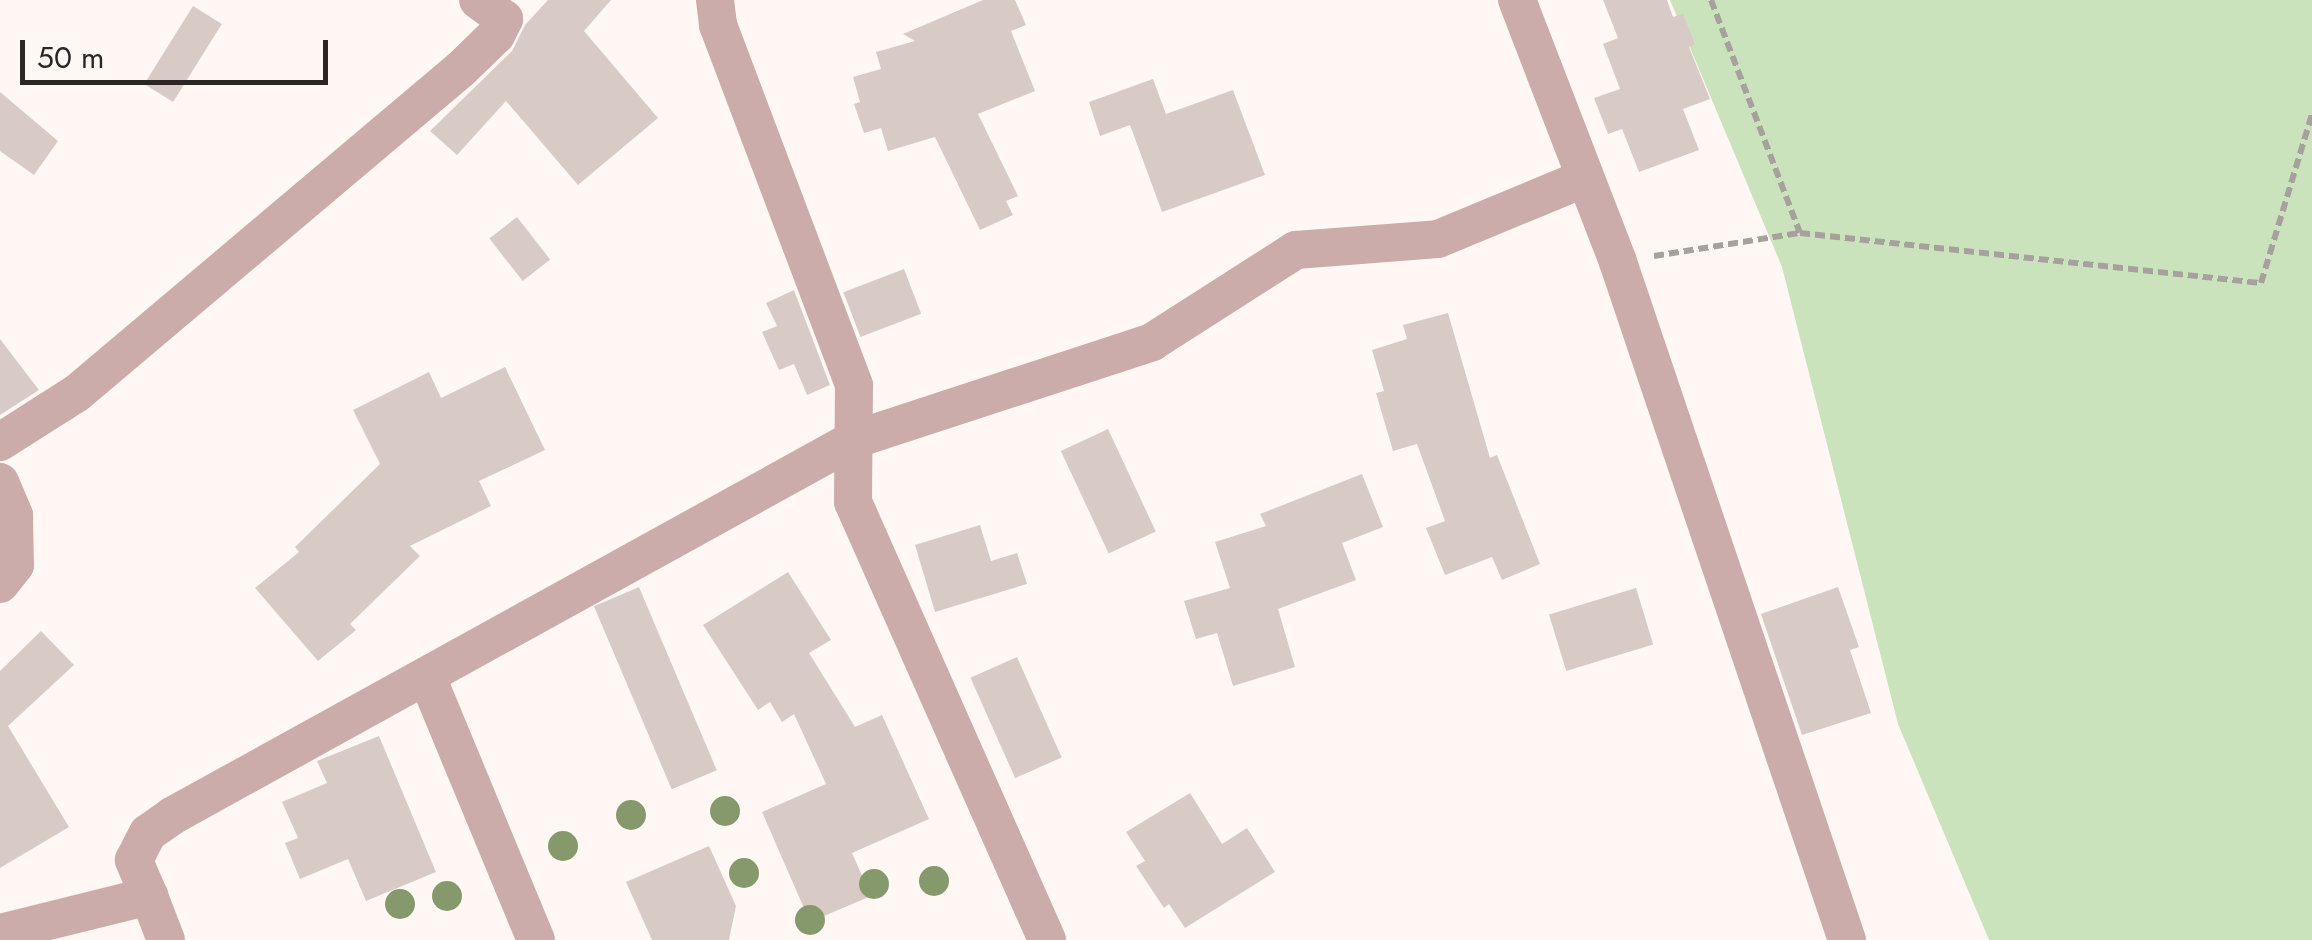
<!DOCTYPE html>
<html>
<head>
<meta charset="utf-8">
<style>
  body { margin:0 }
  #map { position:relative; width:2312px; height:940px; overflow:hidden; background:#fff7f3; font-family:Jost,sans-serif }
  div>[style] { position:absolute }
  .green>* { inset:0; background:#cae3bd }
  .building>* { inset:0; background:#d8cbc6; transform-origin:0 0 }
  .path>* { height:6px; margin-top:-3px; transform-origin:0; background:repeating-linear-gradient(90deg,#a7a19d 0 10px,transparent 0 15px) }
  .street>* { height:38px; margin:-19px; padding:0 19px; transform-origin:19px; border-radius:19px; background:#cbacaa }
  .trees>* { width:30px; height:30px; margin:-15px; border-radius:50%; background:#86996d }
  span { translate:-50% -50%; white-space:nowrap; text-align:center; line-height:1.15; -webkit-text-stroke:9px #fff7f3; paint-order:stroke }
  .scale { position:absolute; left:20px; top:40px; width:308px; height:45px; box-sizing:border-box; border:5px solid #2c2725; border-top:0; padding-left:12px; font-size:30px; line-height:35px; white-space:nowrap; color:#2c2725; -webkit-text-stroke:8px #fff7f3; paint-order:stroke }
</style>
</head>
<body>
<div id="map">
  <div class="green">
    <i style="clip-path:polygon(1670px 0,2312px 0,2312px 940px,1989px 940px,1898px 724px,1782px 267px)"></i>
  </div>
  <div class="building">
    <i style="clip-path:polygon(548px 0,611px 0,584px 31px,658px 118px,578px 185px,506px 101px,457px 155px,430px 131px,512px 51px,525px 25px)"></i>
    <i style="clip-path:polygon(983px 0,1015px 0,1026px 25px,1011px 31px,1035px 91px,978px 114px,1018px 196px,1006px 201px,1013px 215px,980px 230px,935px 137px,888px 151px,881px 128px,864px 133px,854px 104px,860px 102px,853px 77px,881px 69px,876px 52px,915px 41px,903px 34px)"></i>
    <i style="clip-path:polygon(1603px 0,1667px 0,1673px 17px,1683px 14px,1695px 44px,1689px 47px,1710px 99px,1683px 109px,1699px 150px,1639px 172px,1622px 129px,1608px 134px,1594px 98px,1620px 89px,1603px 44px,1618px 38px)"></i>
    <i style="left:193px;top:6px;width:34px;height:92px;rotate:32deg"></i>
    <i style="clip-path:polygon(1153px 79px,1166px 114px,1233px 90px,1265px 175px,1162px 212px,1130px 125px,1100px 136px,1089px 102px)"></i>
    <i style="clip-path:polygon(0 92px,58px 141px,34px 175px,0 151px)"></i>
    <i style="left:517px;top:217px;width:54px;height:35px;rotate:52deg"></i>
    <i style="left:904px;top:269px;width:48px;height:65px;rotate:69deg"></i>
    <i style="clip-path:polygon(794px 290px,830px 385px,807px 395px,794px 364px,779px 370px,762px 332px,777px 326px,766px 303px)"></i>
    <i style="clip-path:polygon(1448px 313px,1490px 458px,1497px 455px,1540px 564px,1502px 580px,1492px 557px,1445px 575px,1426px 528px,1445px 521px,1417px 444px,1393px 451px,1376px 393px,1384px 391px,1372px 350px,1407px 339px,1403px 325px)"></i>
    <i style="clip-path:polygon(0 339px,39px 390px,0 415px)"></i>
    <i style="clip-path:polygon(505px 367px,545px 450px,479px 481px,491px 506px,410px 546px,420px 556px,350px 624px,356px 630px,318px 661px,255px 588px,299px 552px,295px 547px,380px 464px,353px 410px,429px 372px,441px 398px)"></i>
    <i style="left:1108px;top:429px;width:113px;height:52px;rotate:65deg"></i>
    <i style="clip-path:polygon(1362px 474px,1383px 527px,1342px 543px,1356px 580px,1278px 609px,1295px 667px,1233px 686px,1217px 633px,1196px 639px,1184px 601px,1230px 588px,1215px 542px,1266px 526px,1260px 514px)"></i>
    <i style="clip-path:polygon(980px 525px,991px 561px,1017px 553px,1027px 584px,935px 612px,915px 545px)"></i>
    <i style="clip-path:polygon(788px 572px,831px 640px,809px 653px,855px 727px,882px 715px,929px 819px,852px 853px,871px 896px,810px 922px,762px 812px,826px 784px,794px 714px,782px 722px,770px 702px,758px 710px,703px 625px)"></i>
    <i style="left:639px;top:587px;width:199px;height:49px;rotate:67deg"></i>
    <i style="clip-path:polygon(1838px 587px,1859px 647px,1850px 650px,1871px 713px,1802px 735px,1761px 614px)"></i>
    <i style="left:1636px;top:588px;width:59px;height:91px;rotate:73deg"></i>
    <i style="clip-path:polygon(41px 631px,74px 665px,8px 726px,69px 827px,0 868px,0 671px)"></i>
    <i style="left:1017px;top:657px;width:110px;height:51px;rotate:66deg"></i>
    <i style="clip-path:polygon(379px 736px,436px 872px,366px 901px,348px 859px,300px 879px,285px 843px,298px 838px,282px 802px,327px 783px,317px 761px)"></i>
    <i style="clip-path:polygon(1190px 793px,1222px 844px,1247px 828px,1275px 872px,1185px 928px,1169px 904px,1164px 908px,1136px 866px,1145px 861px,1126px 832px)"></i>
    <i style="clip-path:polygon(709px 846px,736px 906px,729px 940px,652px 940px,626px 882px)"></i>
  </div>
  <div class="path">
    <i style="left:1711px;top:0;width:249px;rotate:69.1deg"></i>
    <i style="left:1654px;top:256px;width:148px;rotate:-9deg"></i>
    <i style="left:1800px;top:233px;width:464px;rotate:6.2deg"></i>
    <i style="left:2261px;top:283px;width:177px;rotate:-73.2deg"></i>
  </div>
  <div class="street">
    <i style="left:715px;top:0;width:25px;rotate:83deg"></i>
    <i style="left:718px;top:25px;width:385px;rotate:69.3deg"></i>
    <i style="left:854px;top:385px;width:117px;rotate:90.5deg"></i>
    <i style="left:853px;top:502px;width:479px;rotate:66.1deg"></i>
    <i style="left:1517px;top:0;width:281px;rotate:68.9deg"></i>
    <i style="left:1618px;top:262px;width:716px;rotate:71.34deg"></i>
    <i style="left:0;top:442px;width:91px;rotate:-32.5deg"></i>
    <i style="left:77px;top:393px;width:502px;rotate:-40.16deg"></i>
    <i style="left:461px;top:69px;width:49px;rotate:-44.2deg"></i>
    <i style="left:496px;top:35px;width:18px;rotate:-63deg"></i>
    <i style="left:504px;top:19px;width:32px;rotate:-144deg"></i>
    <i style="left:0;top:482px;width:36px;rotate:67deg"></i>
    <i style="left:14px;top:515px;width:50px;rotate:88.9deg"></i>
    <i style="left:15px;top:565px;width:24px;rotate:128deg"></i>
    <i style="left:427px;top:677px;width:285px;rotate:67.5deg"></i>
    <i style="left:149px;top:896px;width:47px;rotate:68.9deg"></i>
    <i style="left:0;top:933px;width:154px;rotate:-13.9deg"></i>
    <i style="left:149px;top:896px;width:39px;rotate:-113deg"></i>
    <i style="left:134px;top:860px;width:30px;rotate:-63deg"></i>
    <i style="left:148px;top:833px;width:29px;rotate:-35deg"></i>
    <i style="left:172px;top:816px;width:778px;rotate:-28.9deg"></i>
    <i style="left:853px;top:440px;width:315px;rotate:-18.1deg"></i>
    <i style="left:1152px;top:342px;width:171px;rotate:-32.6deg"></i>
    <i style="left:1296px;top:250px;width:142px;rotate:-4.4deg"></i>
    <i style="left:1438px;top:239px;width:159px;rotate:-22.5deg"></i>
  </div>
  <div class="trees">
    <i style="left:725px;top:811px"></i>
    <i style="left:631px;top:815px"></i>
    <i style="left:563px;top:846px"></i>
    <i style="left:744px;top:873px"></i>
    <i style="left:934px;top:881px"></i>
    <i style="left:874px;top:884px"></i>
    <i style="left:447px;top:896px"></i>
    <i style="left:400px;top:904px"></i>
    <i style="left:810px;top:920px"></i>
  </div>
  <div class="scale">50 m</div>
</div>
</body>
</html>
